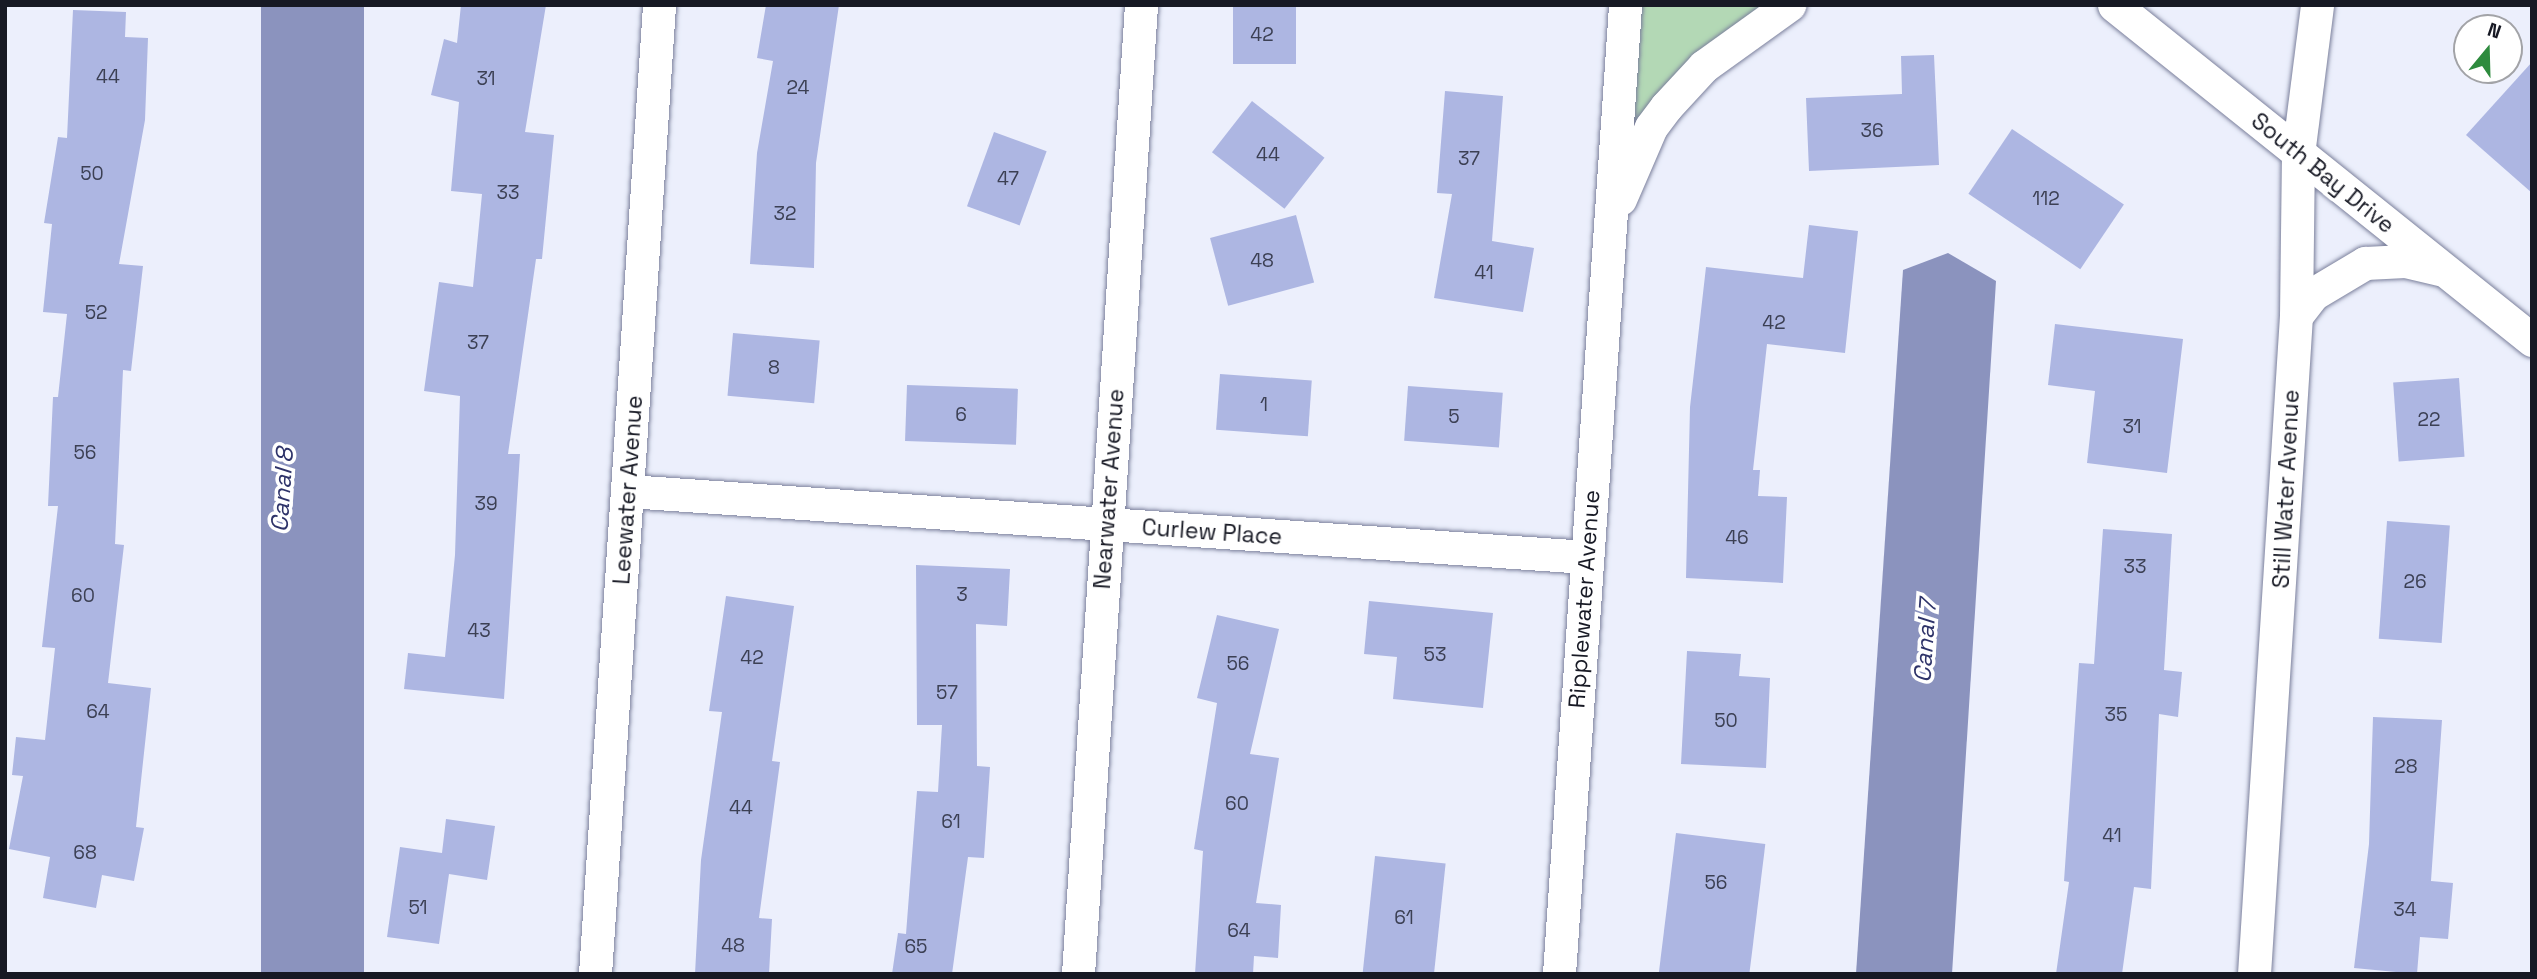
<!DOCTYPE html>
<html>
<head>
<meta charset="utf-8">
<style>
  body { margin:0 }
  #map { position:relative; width:2537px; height:979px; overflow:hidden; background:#eceffc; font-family:"Space Grotesk",sans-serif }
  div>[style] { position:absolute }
  .green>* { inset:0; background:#b3d8b5 }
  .water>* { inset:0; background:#8b93be; transform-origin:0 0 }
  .building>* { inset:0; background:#adb6e2; transform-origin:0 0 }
  .roads { filter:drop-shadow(0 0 2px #7b809c) drop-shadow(0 0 2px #7b809c) }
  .minor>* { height:33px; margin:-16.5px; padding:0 16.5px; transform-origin:16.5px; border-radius:16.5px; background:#fff }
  span { translate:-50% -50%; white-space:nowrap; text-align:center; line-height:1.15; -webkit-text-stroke:7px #fff; paint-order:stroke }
  .number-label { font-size:19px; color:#3c4054 }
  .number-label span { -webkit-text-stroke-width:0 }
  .street-label { font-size:23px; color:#171924 }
  .water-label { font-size:24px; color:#2e3369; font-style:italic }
  .frame { position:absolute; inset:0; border:7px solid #171924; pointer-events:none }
  .north { position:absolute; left:2453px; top:14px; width:70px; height:70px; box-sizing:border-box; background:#fff; border:2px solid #a2a3a7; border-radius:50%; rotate:19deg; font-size:19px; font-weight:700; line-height:28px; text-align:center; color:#171924 }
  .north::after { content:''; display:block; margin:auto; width:24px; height:32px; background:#2e8b3e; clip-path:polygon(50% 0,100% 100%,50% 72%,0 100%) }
</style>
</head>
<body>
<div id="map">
  <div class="green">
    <i style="clip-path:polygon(1632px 5px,1774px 5px,1620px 185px)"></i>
  </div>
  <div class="water">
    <i style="left:261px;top:5px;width:103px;height:971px"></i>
    <i style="clip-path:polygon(1948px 253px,1996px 281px,1952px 974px,1856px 974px,1903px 270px)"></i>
  </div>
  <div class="building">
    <i style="clip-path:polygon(461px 5px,546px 5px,525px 132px,554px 135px,542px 259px,536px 259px,508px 454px,520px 454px,504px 699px,404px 689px,408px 653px,445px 657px,455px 555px,460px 396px,424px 391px,439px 282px,473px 287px,482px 194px,451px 191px,459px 102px,431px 95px,444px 39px,457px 43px)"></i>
    <i style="clip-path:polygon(766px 5px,839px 5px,816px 163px,814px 268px,750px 264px,757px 153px,773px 61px,757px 58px)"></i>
    <i style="left:1233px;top:5px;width:63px;height:59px"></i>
    <i style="clip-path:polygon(73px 10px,126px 12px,125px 37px,148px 38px,145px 120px,119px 264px,143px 266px,131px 371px,123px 370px,115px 544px,124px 545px,108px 683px,151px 688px,136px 827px,144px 828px,134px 881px,102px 875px,96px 908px,43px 898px,50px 857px,9px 849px,23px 776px,12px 775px,16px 737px,45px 740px,55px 648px,42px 647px,58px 506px,48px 506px,53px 397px,58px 397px,67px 314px,43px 312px,52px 224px,44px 223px,58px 137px,67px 138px)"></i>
    <i style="clip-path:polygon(1934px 55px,1939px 165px,1809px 171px,1806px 98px,1902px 94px,1901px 56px)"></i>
    <i style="clip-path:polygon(2532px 62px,2532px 193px,2466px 135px)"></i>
    <i style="clip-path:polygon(1445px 91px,1503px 96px,1492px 241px,1534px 248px,1523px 312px,1434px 298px,1452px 194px,1437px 193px)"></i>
    <i style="left:1252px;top:101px;width:92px;height:65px;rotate:38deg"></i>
    <i style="left:2012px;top:129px;width:135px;height:78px;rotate:34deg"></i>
    <i style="left:994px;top:132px;width:56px;height:79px;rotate:20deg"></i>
    <i style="left:1296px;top:215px;width:70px;height:89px;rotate:75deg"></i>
    <i style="clip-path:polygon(1809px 225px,1858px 231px,1845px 353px,1767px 344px,1753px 470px,1760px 470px,1758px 496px,1787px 497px,1783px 583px,1686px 578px,1690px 407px,1706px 267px,1803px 278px)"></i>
    <i style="clip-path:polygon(2055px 324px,2183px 339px,2167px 473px,2087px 463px,2095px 391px,2048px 385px)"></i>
    <i style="left:733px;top:333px;width:87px;height:63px;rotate:5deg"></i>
    <i style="left:1220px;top:374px;width:92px;height:56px;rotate:4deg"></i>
    <i style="left:2459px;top:378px;width:79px;height:66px;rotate:86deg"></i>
    <i style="left:907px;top:385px;width:111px;height:56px;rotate:2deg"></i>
    <i style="left:1408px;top:386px;width:95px;height:55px;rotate:4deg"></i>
    <i style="left:2387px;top:521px;width:63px;height:118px;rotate:4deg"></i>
    <i style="clip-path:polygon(2103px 529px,2172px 534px,2164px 670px,2182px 672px,2178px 717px,2159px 714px,2151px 889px,2134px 887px,2122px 974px,2056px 974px,2069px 882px,2064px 881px,2079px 663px,2094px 664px)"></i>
    <i style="clip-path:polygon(916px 565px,1010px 569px,1007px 626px,976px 624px,977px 766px,990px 767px,984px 858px,968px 857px,952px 974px,892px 974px,898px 933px,906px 934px,917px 791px,938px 792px,942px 725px,917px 725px)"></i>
    <i style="clip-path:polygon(726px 596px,794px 606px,772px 761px,780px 762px,759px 918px,772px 919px,769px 974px,695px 974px,701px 860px,722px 712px,709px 711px)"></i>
    <i style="clip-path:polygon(1369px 601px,1493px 613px,1483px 708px,1393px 699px,1397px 657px,1364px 654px)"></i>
    <i style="clip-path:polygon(1217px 615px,1279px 629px,1250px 754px,1279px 758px,1256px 903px,1281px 905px,1278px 958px,1254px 956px,1253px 974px,1195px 974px,1203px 851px,1194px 849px,1217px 703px,1197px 698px)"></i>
    <i style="clip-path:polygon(1687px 651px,1741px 654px,1739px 676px,1770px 678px,1766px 768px,1681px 764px)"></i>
    <i style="clip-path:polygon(2373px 717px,2442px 720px,2431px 881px,2453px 883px,2448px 939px,2420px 937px,2417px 974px,2354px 968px,2369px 844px)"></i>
    <i style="clip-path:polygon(446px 819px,495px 826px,487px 880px,449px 874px,439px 944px,387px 937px,400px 847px,442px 853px)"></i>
    <i style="left:1676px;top:833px;width:90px;height:142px;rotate:7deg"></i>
    <i style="left:1375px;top:856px;width:71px;height:119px;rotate:6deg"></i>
  </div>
  <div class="roads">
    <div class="minor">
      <i style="left:2114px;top:5px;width:536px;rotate:38.71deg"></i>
      <i style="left:1620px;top:199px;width:78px;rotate:-66.7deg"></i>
      <i style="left:1651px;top:127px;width:25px;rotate:-53deg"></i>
      <i style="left:1666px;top:107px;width:56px;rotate:-47.2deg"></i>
      <i style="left:1704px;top:66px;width:105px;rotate:-35.7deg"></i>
      <i style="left:2296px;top:316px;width:28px;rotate:-52deg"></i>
      <i style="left:2313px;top:294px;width:61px;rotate:-30.8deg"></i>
      <i style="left:2365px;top:263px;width:40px;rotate:-2.9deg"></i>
      <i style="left:2405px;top:261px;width:37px;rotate:13deg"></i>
      <i style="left:628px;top:491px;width:961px;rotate:3.94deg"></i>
      <i style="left:595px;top:974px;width:971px;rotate:-86.22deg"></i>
      <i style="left:1078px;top:974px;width:971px;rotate:-86.28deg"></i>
      <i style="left:1559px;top:974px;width:971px;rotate:-86.1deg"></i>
      <i style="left:2254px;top:974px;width:659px;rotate:-86.35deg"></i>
      <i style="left:2296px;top:316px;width:162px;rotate:-89.3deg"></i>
      <i style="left:2298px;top:154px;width:150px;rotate:-82.7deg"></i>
    </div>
  </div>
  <div class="number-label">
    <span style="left:1262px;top:35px">42</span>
    <span style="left:108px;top:77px">44</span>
    <span style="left:486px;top:79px">31</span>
    <span style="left:798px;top:88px">24</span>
    <span style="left:1872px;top:131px">36</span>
    <span style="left:1268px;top:155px">44</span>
    <span style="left:1469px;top:159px">37</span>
    <span style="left:92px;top:174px">50</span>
    <span style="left:1008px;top:179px">47</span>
    <span style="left:508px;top:193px">33</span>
    <span style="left:2046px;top:199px">112</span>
    <span style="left:785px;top:214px">32</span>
    <span style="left:1262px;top:261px">48</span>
    <span style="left:1484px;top:273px">41</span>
    <span style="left:96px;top:313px">52</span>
    <span style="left:1774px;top:323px">42</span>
    <span style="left:478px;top:343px">37</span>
    <span style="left:774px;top:368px">8</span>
    <span style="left:1264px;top:405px">1</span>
    <span style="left:961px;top:415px">6</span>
    <span style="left:1454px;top:417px">5</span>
    <span style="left:2429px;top:420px">22</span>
    <span style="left:2132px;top:427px">31</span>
    <span style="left:85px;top:453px">56</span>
    <span style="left:486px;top:504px">39</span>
    <span style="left:1737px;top:538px">46</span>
    <span style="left:2135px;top:567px">33</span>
    <span style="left:2415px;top:582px">26</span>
    <span style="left:962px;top:595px">3</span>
    <span style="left:83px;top:596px">60</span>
    <span style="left:479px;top:631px">43</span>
    <span style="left:1435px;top:655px">53</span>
    <span style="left:752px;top:658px">42</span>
    <span style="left:1238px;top:664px">56</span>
    <span style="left:947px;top:693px">57</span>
    <span style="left:98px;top:712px">64</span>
    <span style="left:2116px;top:715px">35</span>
    <span style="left:1726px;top:721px">50</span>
    <span style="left:2406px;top:767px">28</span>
    <span style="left:1237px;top:804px">60</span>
    <span style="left:741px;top:808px">44</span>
    <span style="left:951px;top:822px">61</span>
    <span style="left:2112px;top:836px">41</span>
    <span style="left:85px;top:853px">68</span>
    <span style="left:1716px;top:883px">56</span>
    <span style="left:418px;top:908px">51</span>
    <span style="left:2405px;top:910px">34</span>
    <span style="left:1404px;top:918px">61</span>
    <span style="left:1239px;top:931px">64</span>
    <span style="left:733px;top:946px">48</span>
    <span style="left:916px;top:947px">65</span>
  </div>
  <div class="street-label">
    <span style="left:2323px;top:173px;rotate:39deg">South Bay Drive</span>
    <span style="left:1109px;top:489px;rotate:-86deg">Nearwater Avenue</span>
    <span style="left:2286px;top:489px;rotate:-87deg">Still Water Avenue</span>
    <span style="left:628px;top:490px;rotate:-86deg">Leewater Avenue</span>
    <span style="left:1212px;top:532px;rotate:4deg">Curlew Place</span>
    <span style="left:1584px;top:599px;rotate:-86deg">Ripplewater Avenue</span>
  </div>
  <div class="water-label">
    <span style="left:282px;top:490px;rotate:-86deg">Canal 8</span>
    <span style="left:1925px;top:641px;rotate:-86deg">Canal 7</span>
  </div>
  <div class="frame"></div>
  <div class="north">N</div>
</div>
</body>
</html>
